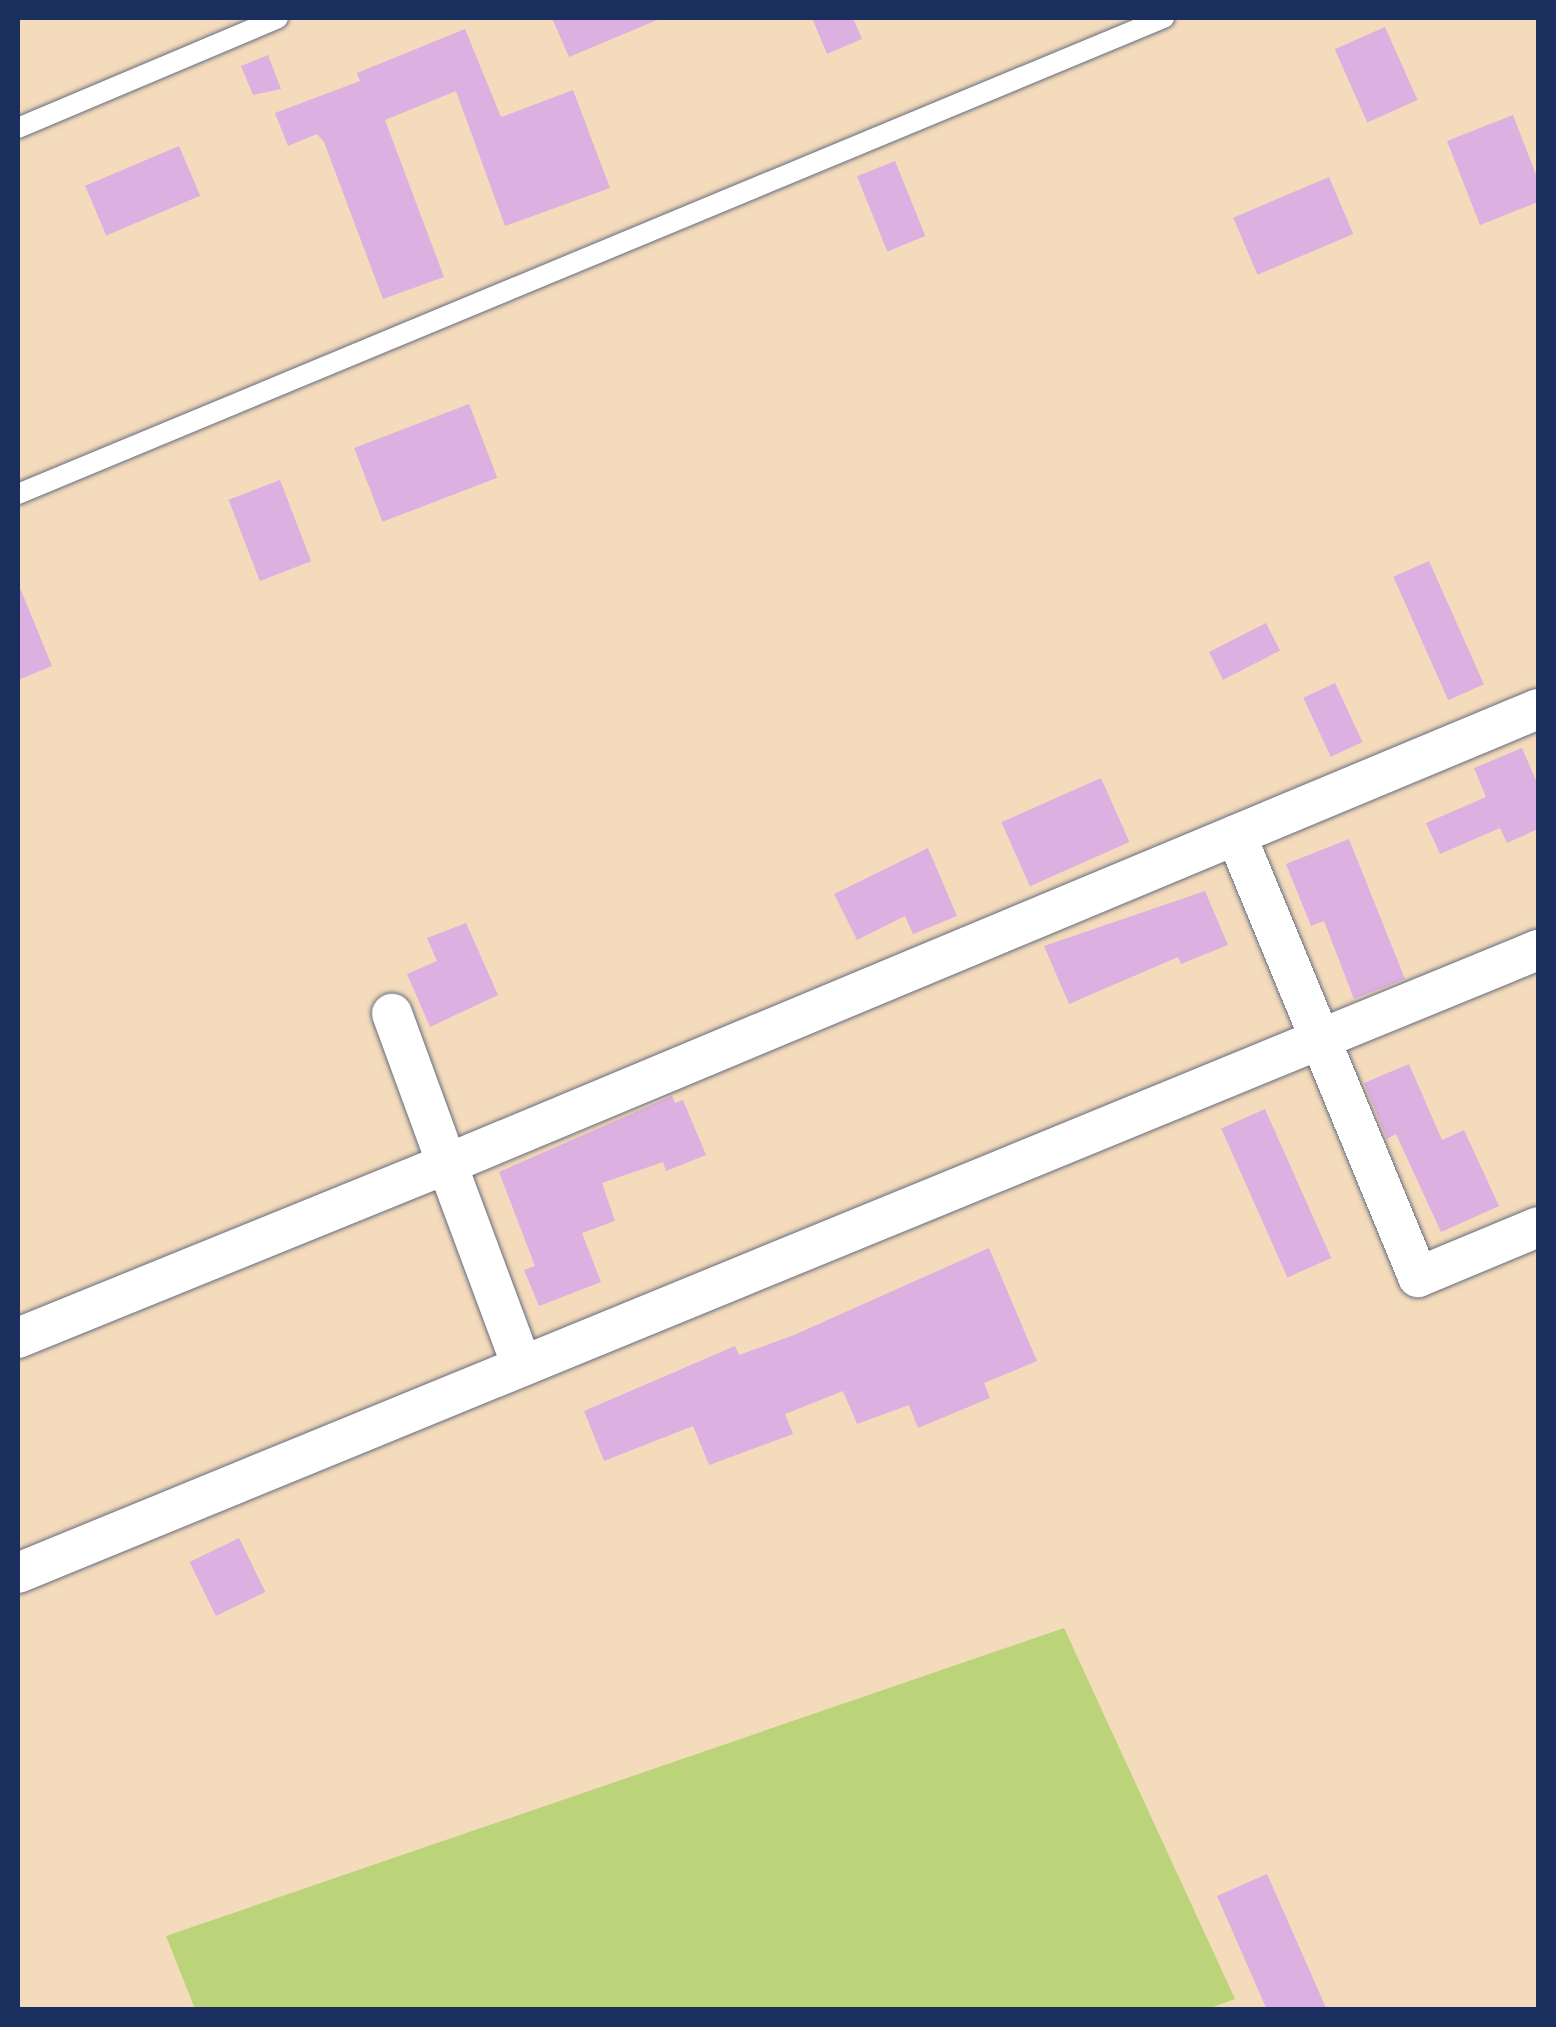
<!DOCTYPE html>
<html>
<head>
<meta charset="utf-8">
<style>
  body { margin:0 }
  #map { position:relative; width:1556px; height:2027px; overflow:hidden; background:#f3dbbb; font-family:"Comic Neue",sans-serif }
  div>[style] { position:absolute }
  .green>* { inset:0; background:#bbd479 }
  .building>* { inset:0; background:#ddb0e2; transform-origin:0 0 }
  .roads { filter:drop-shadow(0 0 2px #676b7f) drop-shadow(0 0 2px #676b7f) }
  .service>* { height:20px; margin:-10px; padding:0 10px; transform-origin:10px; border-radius:10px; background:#fff }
  .minor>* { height:40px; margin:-20px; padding:0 20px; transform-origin:20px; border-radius:20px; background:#fff }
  span { translate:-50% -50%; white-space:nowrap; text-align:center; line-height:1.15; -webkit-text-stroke:8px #fcf5e5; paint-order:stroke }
  .frame { position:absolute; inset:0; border:20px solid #1b2f5e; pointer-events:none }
</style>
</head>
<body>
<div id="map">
  <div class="green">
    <i style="clip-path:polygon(1064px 1628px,1235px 1999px,1205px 2010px,195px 2009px,166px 1936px)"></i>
  </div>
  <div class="building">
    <i style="clip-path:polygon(552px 18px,662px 18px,569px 57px)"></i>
    <i style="clip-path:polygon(812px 18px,853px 18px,862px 39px,827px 54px)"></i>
    <i style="left:1385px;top:27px;width:80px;height:55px;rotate:66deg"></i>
    <i style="clip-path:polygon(465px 29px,501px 117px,573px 90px,610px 188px,505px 226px,456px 91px,385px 120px,444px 277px,383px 299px,324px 142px,317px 134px,288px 146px,275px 113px,360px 81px,357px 73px)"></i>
    <i style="clip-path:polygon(268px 55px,281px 89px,253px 95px,241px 66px)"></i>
    <i style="clip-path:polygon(1513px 115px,1538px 180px,1538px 202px,1480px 225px,1447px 141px)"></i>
    <i style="left:179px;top:146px;width:54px;height:102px;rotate:67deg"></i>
    <i style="left:895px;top:161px;width:81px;height:41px;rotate:68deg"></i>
    <i style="left:1329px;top:177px;width:62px;height:104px;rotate:67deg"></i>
    <i style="left:469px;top:404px;width:79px;height:123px;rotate:69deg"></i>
    <i style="left:280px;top:480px;width:87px;height:55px;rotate:69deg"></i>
    <i style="left:1429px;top:561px;width:135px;height:39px;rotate:66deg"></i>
    <i style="clip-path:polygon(18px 583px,52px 666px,18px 680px)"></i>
    <i style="left:1266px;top:623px;width:31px;height:64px;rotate:63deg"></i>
    <i style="left:1335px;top:683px;width:65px;height:35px;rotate:65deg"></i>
    <i style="clip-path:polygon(1522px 748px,1538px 785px,1538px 829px,1507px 843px,1500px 828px,1440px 854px,1426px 823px,1486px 797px,1474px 768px)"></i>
    <i style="left:1101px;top:778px;width:70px;height:109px;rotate:66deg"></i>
    <i style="clip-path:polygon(1349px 839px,1405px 979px,1354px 999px,1324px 921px,1311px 926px,1286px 864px)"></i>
    <i style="clip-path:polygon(928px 848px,957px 916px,913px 934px,905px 916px,857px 940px,834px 894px)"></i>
    <i style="clip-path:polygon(1205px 891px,1228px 945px,1181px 964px,1178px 957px,1069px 1004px,1044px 946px)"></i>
    <i style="clip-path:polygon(466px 923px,498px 995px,430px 1027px,407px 974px,437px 961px,427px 938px)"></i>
    <i style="clip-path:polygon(1409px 1064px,1442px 1140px,1464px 1130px,1499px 1206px,1441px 1232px,1396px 1134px,1387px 1139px,1364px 1083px)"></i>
    <i style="clip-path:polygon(672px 1096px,675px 1103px,683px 1100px,706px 1155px,666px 1171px,663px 1162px,602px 1183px,615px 1221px,582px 1233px,601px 1282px,539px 1306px,524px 1270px,535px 1266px,499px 1172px)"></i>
    <i style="left:1265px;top:1109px;width:163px;height:48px;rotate:66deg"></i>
    <i style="clip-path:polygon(989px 1248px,1037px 1361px,984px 1383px,990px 1398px,918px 1428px,909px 1405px,857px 1424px,843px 1391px,785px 1414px,793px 1434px,709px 1465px,693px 1426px,604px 1461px,584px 1411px,735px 1346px,739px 1355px,794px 1335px)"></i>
    <i style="left:239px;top:1538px;width:60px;height:55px;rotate:64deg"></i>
    <i style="clip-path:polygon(1267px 1874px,1327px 2010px,1267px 2010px,1217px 1896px)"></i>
  </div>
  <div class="roads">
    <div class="service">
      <i style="left:18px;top:128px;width:282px;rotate:-22.9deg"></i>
      <i style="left:18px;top:494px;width:1241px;rotate:-22.56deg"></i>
    </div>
    <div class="minor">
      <i style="left:1236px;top:835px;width:478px;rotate:67.6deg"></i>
      <i style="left:1418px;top:1277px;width:130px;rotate:-22.6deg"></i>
      <i style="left:18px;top:1338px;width:463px;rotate:-22.1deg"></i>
      <i style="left:447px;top:1164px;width:160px;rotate:-110.1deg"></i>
      <i style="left:522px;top:1366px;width:215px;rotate:-110.4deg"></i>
      <i style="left:447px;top:1164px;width:1182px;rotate:-22.64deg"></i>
      <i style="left:18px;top:1573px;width:1643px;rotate:-22.29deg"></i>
    </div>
  </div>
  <div class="frame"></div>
</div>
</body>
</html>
